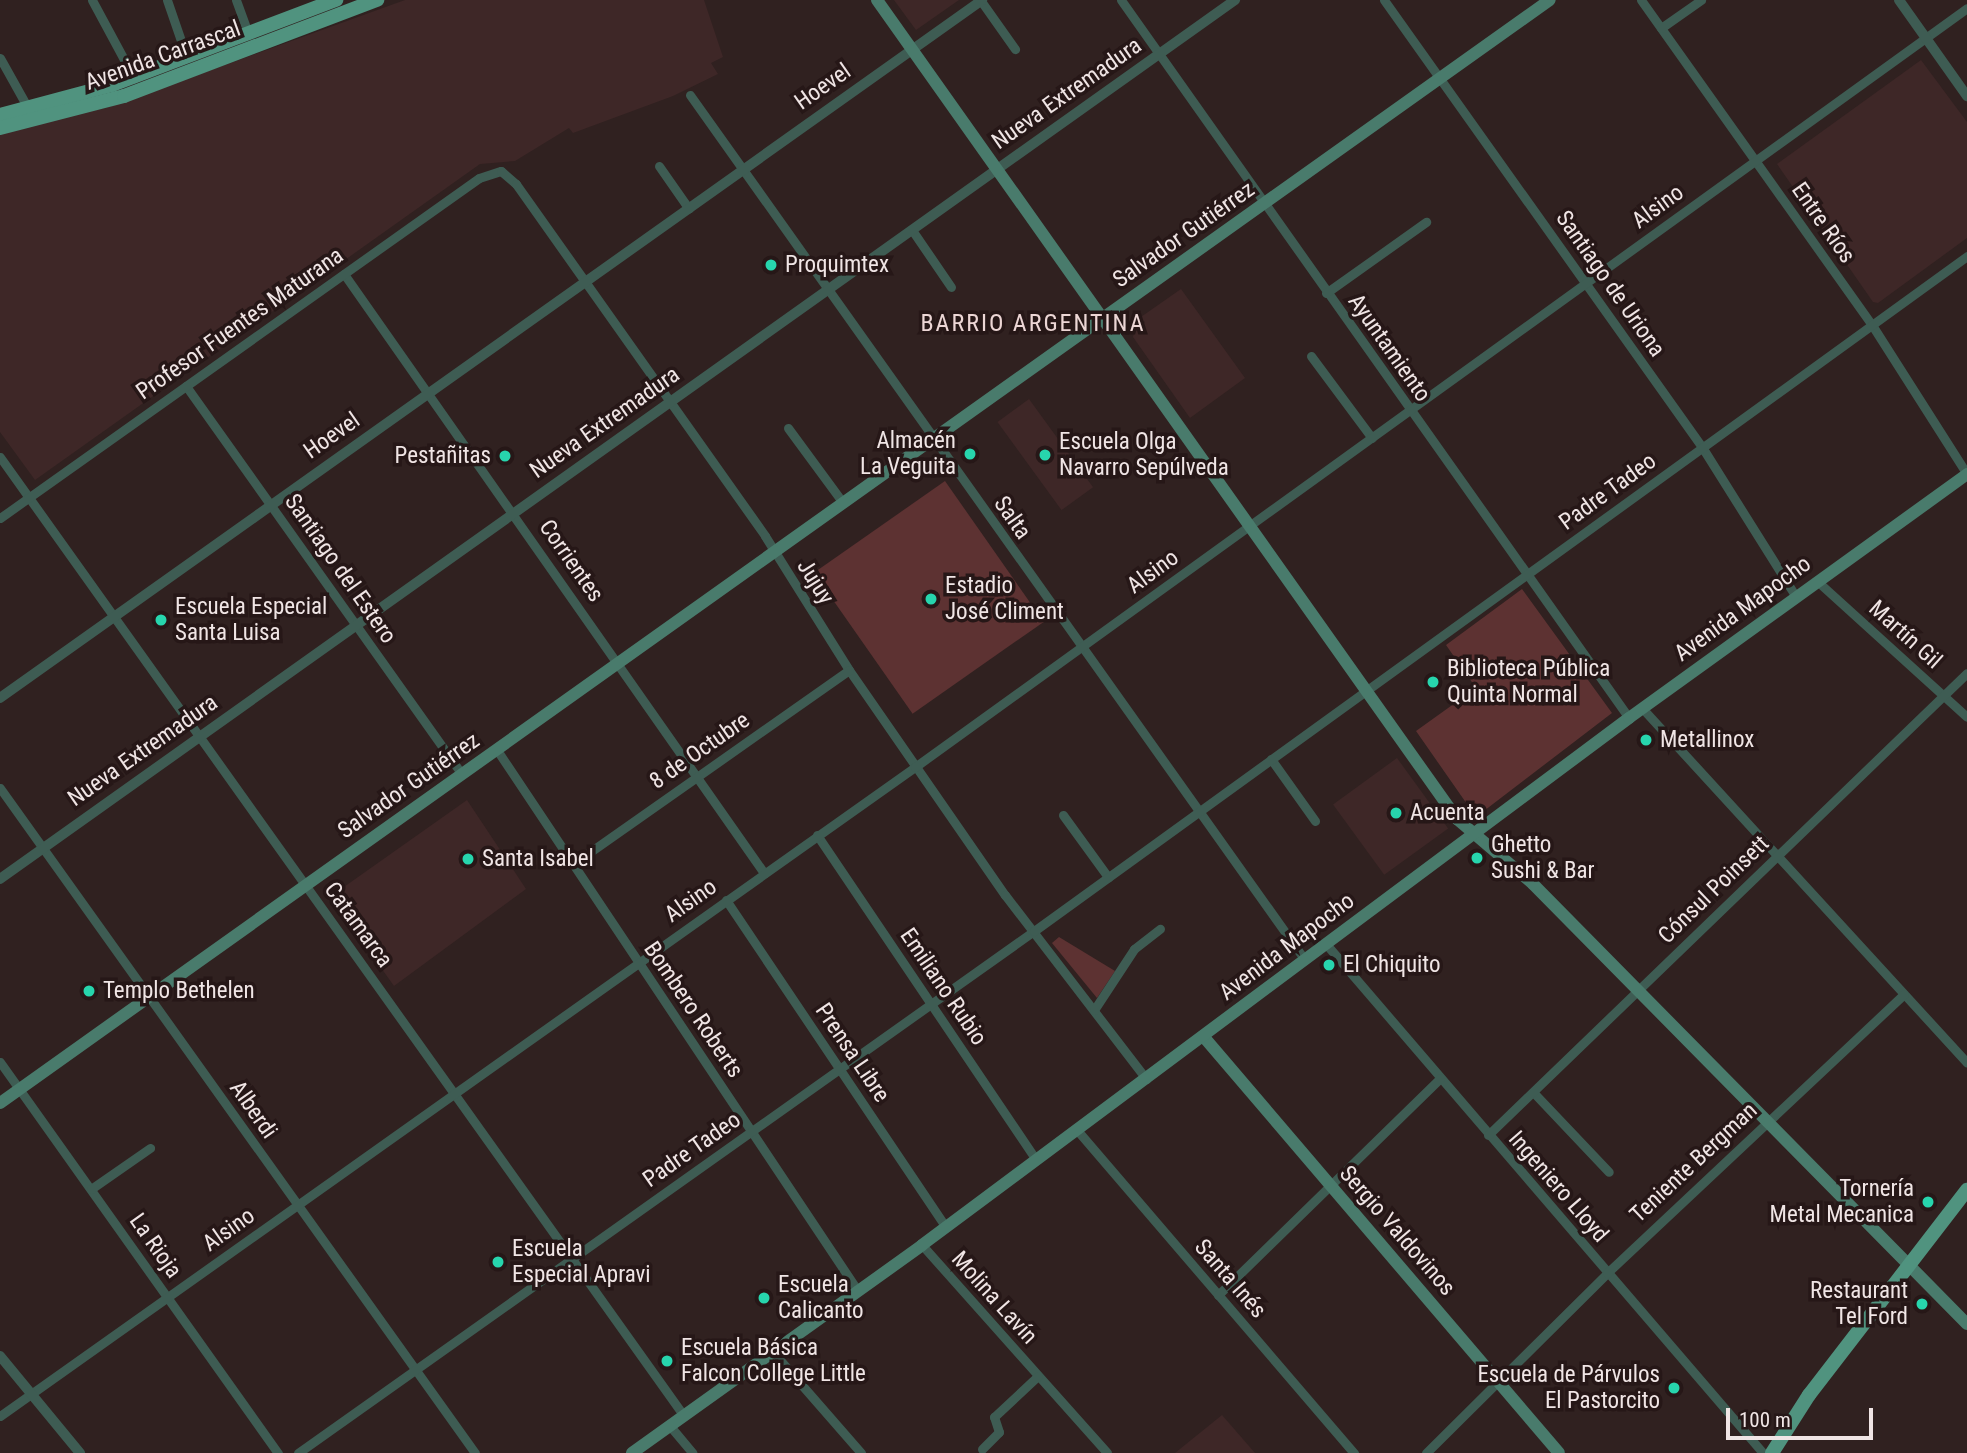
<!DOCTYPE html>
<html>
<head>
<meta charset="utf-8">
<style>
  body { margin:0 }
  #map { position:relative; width:1967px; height:1453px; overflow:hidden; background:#302120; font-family:"Roboto Condensed",sans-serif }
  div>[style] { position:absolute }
  .built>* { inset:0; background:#3e2727; transform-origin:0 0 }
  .green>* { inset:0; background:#5d3232; transform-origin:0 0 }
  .minor>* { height:9px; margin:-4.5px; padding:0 4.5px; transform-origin:4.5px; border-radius:4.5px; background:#3e5c53 }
  .tertiary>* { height:10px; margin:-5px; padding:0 5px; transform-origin:5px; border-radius:5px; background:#3e5c53 }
  .secondary>* { height:12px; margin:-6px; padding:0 6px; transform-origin:6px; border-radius:6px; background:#497b6c }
  .primary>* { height:14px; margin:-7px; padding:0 7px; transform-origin:7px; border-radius:7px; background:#50937f }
  .dots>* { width:19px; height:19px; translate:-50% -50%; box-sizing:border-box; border:4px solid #261717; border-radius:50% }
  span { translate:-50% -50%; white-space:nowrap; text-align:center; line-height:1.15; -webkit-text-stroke:7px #261717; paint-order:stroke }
  .street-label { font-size:23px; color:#f0e5e5 }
  .poi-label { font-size:23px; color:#f0e5e5 }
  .left { translate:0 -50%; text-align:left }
  .right { translate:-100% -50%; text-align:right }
  .neighbourhood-label { font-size:24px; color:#ecd6d5; letter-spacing:2px }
  .scale { position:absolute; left:1726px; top:1408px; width:147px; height:32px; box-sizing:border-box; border:4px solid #f0e5e5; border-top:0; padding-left:9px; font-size:21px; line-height:24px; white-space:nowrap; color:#f0e5e5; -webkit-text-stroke:5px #261717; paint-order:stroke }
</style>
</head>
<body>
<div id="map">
  <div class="built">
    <i style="clip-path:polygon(405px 0,704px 0,723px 57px,711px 63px,718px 74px,673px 96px,573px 133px,569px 128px,515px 161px,480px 164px,35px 480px,0 432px,0 130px,106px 108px)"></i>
    <i style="clip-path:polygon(894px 0,959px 0,916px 30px)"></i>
    <i style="clip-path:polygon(1921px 60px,1967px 122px,1967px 238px,1878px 303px,1873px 302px,1777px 164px)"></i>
    <i style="clip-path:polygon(1181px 289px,1245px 378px,1190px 418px,1133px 337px,1138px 319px)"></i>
    <i style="left:1029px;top:399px;width:109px;height:39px;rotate:54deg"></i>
    <i style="left:1397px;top:758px;width:87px;height:79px;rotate:54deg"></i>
    <i style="clip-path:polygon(467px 800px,526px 889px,394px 986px,332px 899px,334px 894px)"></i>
    <i style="clip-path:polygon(1222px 1415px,1255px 1453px,1175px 1453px)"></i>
  </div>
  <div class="green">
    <i style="left:945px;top:481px;width:172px;height:160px;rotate:55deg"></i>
    <i style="clip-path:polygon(1522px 589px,1612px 713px,1476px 817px,1416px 731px,1476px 688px,1446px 645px)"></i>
    <i style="clip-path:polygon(1059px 937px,1115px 971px,1097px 998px,1052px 943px)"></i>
  </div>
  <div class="minor">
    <i style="left:92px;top:0;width:89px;rotate:61.7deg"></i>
    <i style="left:167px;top:0;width:61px;rotate:71deg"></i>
    <i style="left:236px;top:0;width:37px;rotate:70deg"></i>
    <i style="left:1121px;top:0;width:880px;rotate:54.72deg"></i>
    <i style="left:1384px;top:0;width:549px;rotate:54.57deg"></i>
    <i style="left:1702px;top:447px;width:177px;rotate:57.9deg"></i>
    <i style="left:1641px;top:0;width:399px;rotate:54.6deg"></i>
    <i style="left:1872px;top:325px;width:177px;rotate:57.5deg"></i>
    <i style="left:981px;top:1px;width:59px;rotate:54.7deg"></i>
    <i style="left:1661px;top:28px;width:49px;rotate:-35deg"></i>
    <i style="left:0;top:58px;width:57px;rotate:60.8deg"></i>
    <i style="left:690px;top:95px;width:1061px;rotate:54.59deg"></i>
    <i style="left:659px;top:166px;width:52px;rotate:55.1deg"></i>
    <i style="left:912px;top:230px;width:69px;rotate:55.6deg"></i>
    <i style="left:344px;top:274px;width:732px;rotate:54.96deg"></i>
    <i style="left:1326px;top:293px;width:123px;rotate:-35.4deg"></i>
    <i style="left:1311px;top:356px;width:102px;rotate:53.4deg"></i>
    <i style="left:186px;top:386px;width:476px;rotate:54.6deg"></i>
    <i style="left:788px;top:428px;width:93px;rotate:53.7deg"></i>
    <i style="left:0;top:457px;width:1178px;rotate:54.5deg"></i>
    <i style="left:0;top:518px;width:587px;rotate:-35.37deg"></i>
    <i style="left:479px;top:178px;width:23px;rotate:-18deg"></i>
    <i style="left:501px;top:171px;width:20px;rotate:41deg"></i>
    <i style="left:516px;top:184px;width:431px;rotate:54.7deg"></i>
    <i style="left:765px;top:536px;width:158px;rotate:57.9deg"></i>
    <i style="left:849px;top:670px;width:274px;rotate:55.3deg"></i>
    <i style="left:1005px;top:895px;width:232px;rotate:52.5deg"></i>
    <i style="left:1817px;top:581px;width:202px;rotate:42.2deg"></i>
    <i style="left:1642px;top:708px;width:481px;rotate:47.5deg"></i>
    <i style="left:497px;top:750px;width:650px;rotate:56.29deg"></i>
    <i style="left:1271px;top:759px;width:76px;rotate:54.6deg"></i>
    <i style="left:0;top:788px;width:817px;rotate:54.46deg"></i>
    <i style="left:1063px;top:815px;width:77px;rotate:54deg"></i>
    <i style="left:817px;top:835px;width:392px;rotate:56deg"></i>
    <i style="left:573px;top:864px;width:337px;rotate:-35.1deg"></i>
    <i style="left:726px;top:900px;width:394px;rotate:56.1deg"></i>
    <i style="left:1326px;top:944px;width:671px;rotate:49.35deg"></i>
    <i style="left:1094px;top:1010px;width:73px;rotate:-56.7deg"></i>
    <i style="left:1134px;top:949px;width:33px;rotate:-38deg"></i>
    <i style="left:0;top:1062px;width:480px;rotate:54.6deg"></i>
    <i style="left:1533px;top:1092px;width:110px;rotate:46.5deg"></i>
    <i style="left:1077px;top:1130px;width:426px;rotate:49.4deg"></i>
    <i style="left:1488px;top:1135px;width:665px;rotate:-43.97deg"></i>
    <i style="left:91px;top:1189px;width:72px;rotate:-34.8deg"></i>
    <i style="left:922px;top:1245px;width:278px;rotate:48.3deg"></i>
    <i style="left:1218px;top:1295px;width:310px;rotate:-44.3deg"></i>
    <i style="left:773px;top:1352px;width:134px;rotate:48.9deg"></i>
    <i style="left:0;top:1416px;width:1122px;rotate:-35.35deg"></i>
    <i style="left:915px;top:767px;width:1297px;rotate:-35.81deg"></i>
    <i style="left:670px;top:1426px;width:35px;rotate:50deg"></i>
    <i style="left:982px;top:1449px;width:24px;rotate:-45deg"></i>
    <i style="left:999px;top:1432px;width:16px;rotate:-108deg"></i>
    <i style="left:994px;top:1417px;width:60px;rotate:-43deg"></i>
    <i style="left:298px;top:1453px;width:902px;rotate:-35.35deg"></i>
    <i style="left:1034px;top:931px;width:1152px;rotate:-35.88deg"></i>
    <i style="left:1426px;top:1453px;width:255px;rotate:-44.8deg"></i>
    <i style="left:1607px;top:1273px;width:407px;rotate:-43.2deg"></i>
  </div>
  <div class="tertiary">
    <i style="left:1899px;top:0;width:118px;rotate:54.7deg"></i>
    <i style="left:0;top:698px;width:1205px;rotate:-35.4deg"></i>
    <i style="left:0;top:879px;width:1516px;rotate:-35.44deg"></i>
    <i style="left:0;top:1356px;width:126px;rotate:50.5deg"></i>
  </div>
  <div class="secondary">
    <i style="left:877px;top:0;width:1004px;rotate:54.69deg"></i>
    <i style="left:1457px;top:819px;width:100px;rotate:40.5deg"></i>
    <i style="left:1533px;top:884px;width:618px;rotate:45.39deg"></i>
    <i style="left:1203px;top:1036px;width:548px;rotate:49.51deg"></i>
    <i style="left:0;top:1103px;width:1902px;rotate:-35.44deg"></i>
    <i style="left:632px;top:1453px;width:357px;rotate:-35.6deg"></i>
    <i style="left:922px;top:1245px;width:882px;rotate:-36.7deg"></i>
    <i style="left:1629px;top:718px;width:417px;rotate:-35.8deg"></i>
  </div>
  <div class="primary">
    <i style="left:0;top:115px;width:116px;rotate:-15deg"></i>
    <i style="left:112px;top:85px;width:240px;rotate:-20.8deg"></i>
    <i style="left:0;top:128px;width:128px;rotate:-14.5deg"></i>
    <i style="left:124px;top:96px;width:271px;rotate:-20.8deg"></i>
    <i style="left:1772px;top:1453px;width:69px;rotate:-57.5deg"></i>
    <i style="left:1809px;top:1395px;width:259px;rotate:-52.4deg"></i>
  </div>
  <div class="dots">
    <i style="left:771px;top:265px;background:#27d5ad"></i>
    <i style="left:970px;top:454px;background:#27d5ad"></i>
    <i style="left:1045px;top:455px;background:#27d5ad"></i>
    <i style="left:505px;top:456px;background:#27d5ad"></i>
    <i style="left:931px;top:599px;background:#27d5ad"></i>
    <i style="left:161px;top:620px;background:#27d5ad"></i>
    <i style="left:1433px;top:682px;background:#27d5ad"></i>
    <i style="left:1646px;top:740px;background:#27d5ad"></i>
    <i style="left:1396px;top:813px;background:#27d5ad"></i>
    <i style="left:1477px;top:858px;background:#27d5ad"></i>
    <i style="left:468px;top:859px;background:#27d5ad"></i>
    <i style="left:1329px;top:965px;background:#27d5ad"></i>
    <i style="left:89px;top:991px;background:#27d5ad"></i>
    <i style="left:1928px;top:1202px;background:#27d5ad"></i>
    <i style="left:498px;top:1262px;background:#27d5ad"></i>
    <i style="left:764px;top:1298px;background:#27d5ad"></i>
    <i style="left:1922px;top:1304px;background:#27d5ad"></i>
    <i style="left:667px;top:1361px;background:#27d5ad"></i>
    <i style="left:1674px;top:1388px;background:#27d5ad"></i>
  </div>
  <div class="street-label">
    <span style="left:163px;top:56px;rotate:-20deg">Avenida Carrascal</span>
    <span style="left:823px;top:87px;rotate:-35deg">Hoevel</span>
    <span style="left:1067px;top:94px;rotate:-35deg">Nueva Extremadura</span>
    <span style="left:1658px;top:207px;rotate:-36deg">Alsino</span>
    <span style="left:1823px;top:223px;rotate:55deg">Entre Ríos</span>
    <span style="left:1184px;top:235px;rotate:-35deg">Salvador Gutiérrez</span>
    <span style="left:1610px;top:284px;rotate:55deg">Santiago de Uriona</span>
    <span style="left:240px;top:324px;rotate:-35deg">Profesor Fuentes Maturana</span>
    <span style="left:1389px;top:348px;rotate:55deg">Ayuntamiento</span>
    <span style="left:605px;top:423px;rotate:-35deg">Nueva Extremadura</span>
    <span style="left:332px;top:436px;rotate:-35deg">Hoevel</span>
    <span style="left:1608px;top:492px;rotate:-36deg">Padre Tadeo</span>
    <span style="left:1012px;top:518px;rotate:55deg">Salta</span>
    <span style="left:571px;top:561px;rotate:55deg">Corrientes</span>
    <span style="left:340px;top:569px;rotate:55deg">Santiago del Estero</span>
    <span style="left:1153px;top:572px;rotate:-36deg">Alsino</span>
    <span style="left:815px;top:582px;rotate:58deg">Jujuy</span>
    <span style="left:1743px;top:609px;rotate:-36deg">Avenida Mapocho</span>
    <span style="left:1905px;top:635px;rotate:42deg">Martín Gil</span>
    <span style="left:143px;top:751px;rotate:-35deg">Nueva Extremadura</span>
    <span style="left:700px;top:751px;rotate:-35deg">8 de Octubre</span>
    <span style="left:409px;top:786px;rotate:-35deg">Salvador Gutiérrez</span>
    <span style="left:1714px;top:890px;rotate:-44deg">Cónsul Poinsett</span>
    <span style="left:691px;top:901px;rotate:-35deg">Alsino</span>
    <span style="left:358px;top:925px;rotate:54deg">Catamarca</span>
    <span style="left:1287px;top:947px;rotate:-37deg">Avenida Mapocho</span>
    <span style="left:943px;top:987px;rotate:56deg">Emiliano Rubio</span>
    <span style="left:693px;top:1010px;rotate:56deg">Bombero Roberts</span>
    <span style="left:852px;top:1053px;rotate:56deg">Prensa Libre</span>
    <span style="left:253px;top:1110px;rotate:55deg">Alberdi</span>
    <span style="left:692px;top:1150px;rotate:-35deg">Padre Tadeo</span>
    <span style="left:1694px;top:1163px;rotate:-43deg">Teniente Bergman</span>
    <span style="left:1558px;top:1187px;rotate:49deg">Ingeniero Lloyd</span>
    <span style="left:229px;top:1230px;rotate:-35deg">Alsino</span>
    <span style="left:1397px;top:1231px;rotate:49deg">Sergio Valdovinos</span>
    <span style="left:155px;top:1246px;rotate:55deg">La Rioja</span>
    <span style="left:1230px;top:1279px;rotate:49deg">Santa Inés</span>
    <span style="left:994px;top:1298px;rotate:48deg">Molina Lavín</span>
  </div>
  <div class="poi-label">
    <span class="left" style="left:785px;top:265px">Proquimtex</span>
    <span class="right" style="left:956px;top:454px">Almacén<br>La Veguita</span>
    <span class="left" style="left:1059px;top:455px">Escuela Olga<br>Navarro Sepúlveda</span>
    <span class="right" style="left:491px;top:456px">Pestañitas</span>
    <span class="left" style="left:945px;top:599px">Estadio<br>José Climent</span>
    <span class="left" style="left:175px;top:620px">Escuela Especial<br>Santa Luisa</span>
    <span class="left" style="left:1447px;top:682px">Biblioteca Pública<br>Quinta Normal</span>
    <span class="left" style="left:1660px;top:740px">Metallinox</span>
    <span class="left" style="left:1410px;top:813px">Acuenta</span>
    <span class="left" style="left:1491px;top:858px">Ghetto<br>Sushi &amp; Bar</span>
    <span class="left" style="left:482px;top:859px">Santa Isabel</span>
    <span class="left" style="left:1343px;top:965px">El Chiquito</span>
    <span class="left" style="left:103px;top:991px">Templo Bethelen</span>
    <span class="right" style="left:1914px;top:1202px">Tornería<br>Metal Mecanica</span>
    <span class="left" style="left:512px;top:1262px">Escuela<br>Especial Apravi</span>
    <span class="left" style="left:778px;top:1298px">Escuela<br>Calicanto</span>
    <span class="right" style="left:1908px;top:1304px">Restaurant<br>Tel Ford</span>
    <span class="left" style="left:681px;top:1361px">Escuela Básica<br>Falcon College Little</span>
    <span class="right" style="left:1660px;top:1388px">Escuela de Párvulos<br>El Pastorcito</span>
  </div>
  <div class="neighbourhood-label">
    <span style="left:1033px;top:324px">BARRIO ARGENTINA</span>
  </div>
  <div class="scale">100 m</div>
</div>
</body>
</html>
